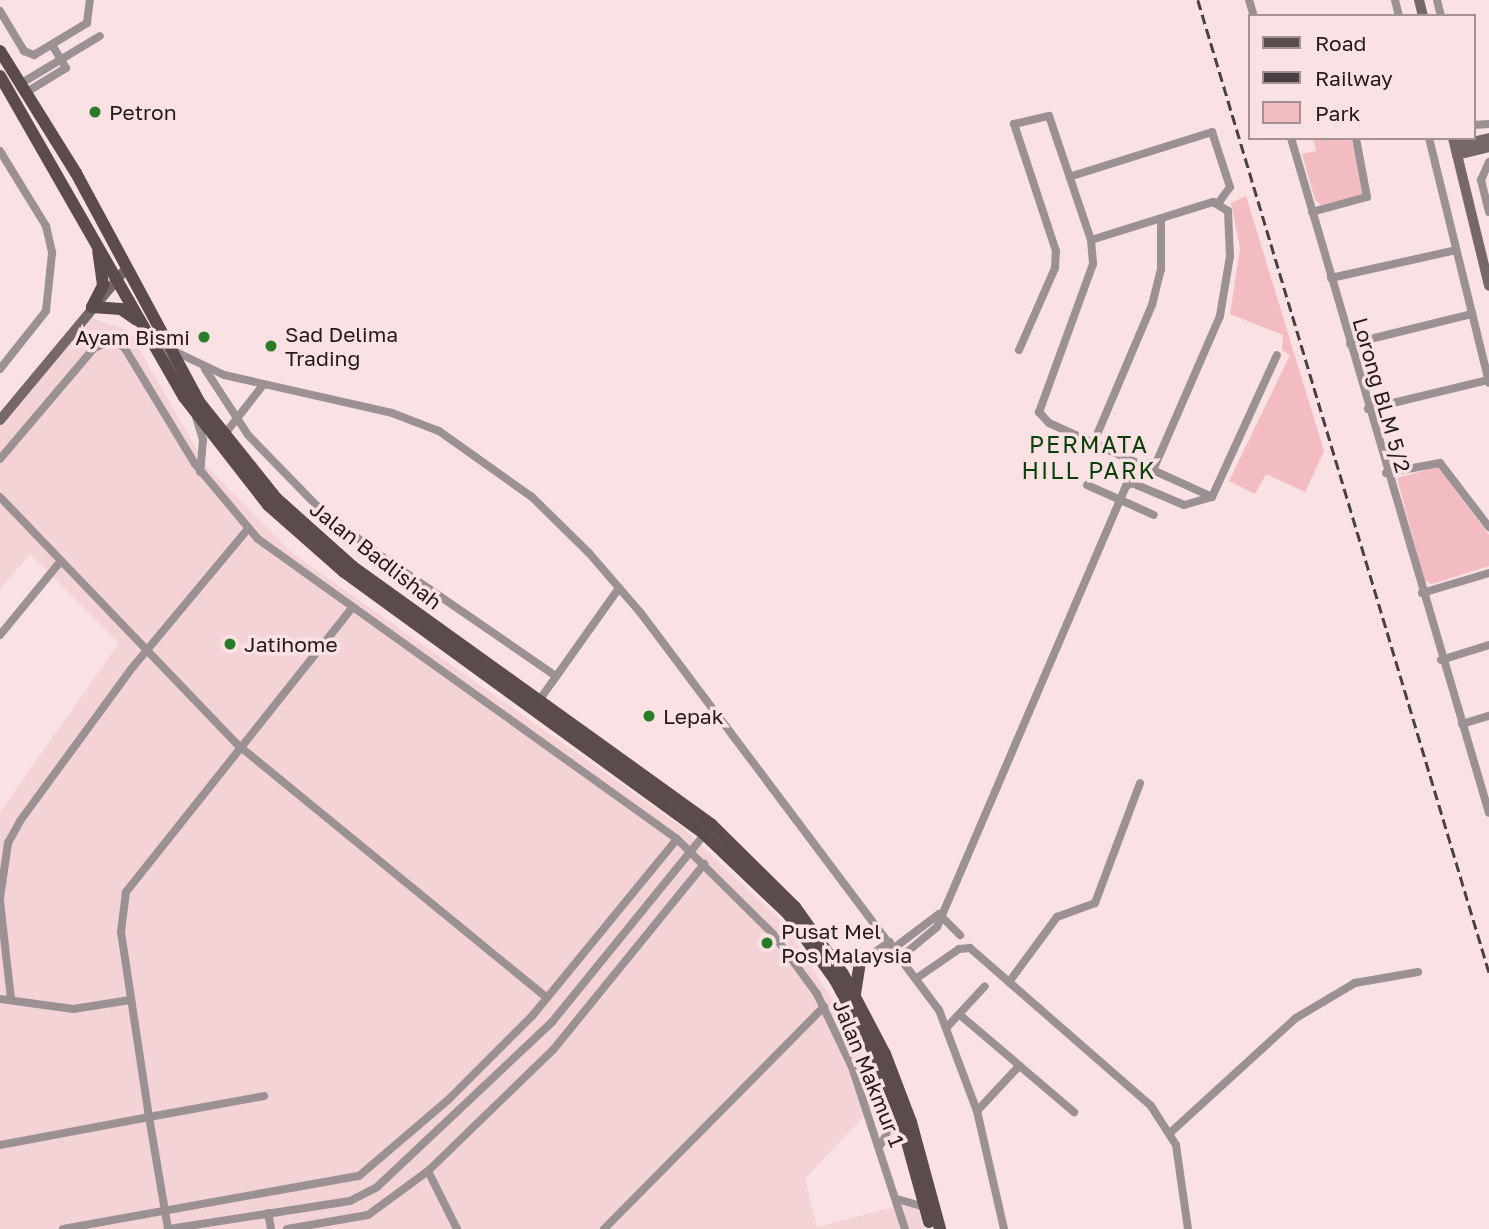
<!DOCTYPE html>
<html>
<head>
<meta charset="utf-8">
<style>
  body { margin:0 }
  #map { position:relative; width:1489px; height:1229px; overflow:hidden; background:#fae1e4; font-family:"Golos Text",sans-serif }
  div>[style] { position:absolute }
  .built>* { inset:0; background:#f4d3d7 }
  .green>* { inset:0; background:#f2bcc2 }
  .street>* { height:8px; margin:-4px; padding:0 4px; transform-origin:4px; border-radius:4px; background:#9b9192 }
  .secondary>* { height:10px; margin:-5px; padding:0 5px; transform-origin:5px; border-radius:5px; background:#766869 }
  .primary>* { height:12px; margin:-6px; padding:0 6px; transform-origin:6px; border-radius:6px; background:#5b4b4d }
  .rail>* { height:2.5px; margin-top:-1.25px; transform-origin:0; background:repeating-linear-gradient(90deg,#4b4041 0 10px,transparent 0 15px) }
  .dots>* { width:19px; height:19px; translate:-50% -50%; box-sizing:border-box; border:4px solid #fae1e4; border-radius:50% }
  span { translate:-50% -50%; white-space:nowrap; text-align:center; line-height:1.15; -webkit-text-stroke:7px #fae1e4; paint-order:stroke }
  .poi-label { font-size:21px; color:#221a1b }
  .left { translate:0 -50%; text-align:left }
  .right { translate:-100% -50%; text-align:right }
  .street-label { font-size:21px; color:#221a1b }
  .neighbourhood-label { font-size:23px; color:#0a4008; letter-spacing:2px }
  .legend { position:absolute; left:1248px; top:14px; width:228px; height:126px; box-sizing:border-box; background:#fae1e4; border:2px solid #a49194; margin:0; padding:9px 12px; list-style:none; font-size:21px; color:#221a1b }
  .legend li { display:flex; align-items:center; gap:14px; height:35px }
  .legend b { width:35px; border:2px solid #a49194 }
</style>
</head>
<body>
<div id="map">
  <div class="built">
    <i style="clip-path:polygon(86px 316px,129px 331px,206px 466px,292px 553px,682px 827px,784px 924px,854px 1034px,878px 1101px,805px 1179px,817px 1227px,916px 1201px,924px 1229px,0 1229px,0 812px,119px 643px,30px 554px,0 589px,0 418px)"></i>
  </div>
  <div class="green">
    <i style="clip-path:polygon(1313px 138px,1351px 138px,1365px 194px,1321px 205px,1315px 200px,1302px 154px,1316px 151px)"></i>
    <i style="clip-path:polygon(1246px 196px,1324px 451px,1305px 492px,1266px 474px,1255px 494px,1229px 481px,1290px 355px,1282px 350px,1283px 335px,1230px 314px,1240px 248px,1231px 203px)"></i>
    <i style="clip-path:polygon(1438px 467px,1489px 535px,1489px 566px,1432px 584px,1424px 580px,1397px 478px)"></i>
  </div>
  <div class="street">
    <i style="left:1249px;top:0;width:17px;rotate:73deg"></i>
    <i style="left:1395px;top:0;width:16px;rotate:76deg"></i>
    <i style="left:1437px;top:0;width:16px;rotate:76deg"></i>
    <i style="left:0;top:11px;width:47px;rotate:59deg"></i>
    <i style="left:24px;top:51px;width:11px;rotate:22deg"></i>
    <i style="left:34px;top:55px;width:62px;rotate:-31.1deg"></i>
    <i style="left:87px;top:23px;width:23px;rotate:-83deg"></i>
    <i style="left:20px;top:84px;width:93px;rotate:-31deg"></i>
    <i style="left:25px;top:93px;width:48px;rotate:-31.4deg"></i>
    <i style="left:66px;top:68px;width:27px;rotate:-121deg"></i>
    <i style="left:1473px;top:125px;width:16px;rotate:-4deg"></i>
    <i style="left:1291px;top:138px;width:703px;rotate:73.65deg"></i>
    <i style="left:1429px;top:138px;width:252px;rotate:76.2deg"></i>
    <i style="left:0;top:151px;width:88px;rotate:58.5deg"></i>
    <i style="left:46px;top:226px;width:28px;rotate:77deg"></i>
    <i style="left:52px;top:253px;width:58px;rotate:95.9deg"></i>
    <i style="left:46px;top:311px;width:74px;rotate:128.4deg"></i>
    <i style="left:1489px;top:162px;width:20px;rotate:114deg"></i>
    <i style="left:1481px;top:180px;width:33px;rotate:76deg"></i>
    <i style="left:1072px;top:176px;width:147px;rotate:-17.4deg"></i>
    <i style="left:1212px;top:132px;width:58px;rotate:71.9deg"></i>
    <i style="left:1230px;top:187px;width:19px;rotate:126deg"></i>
    <i style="left:1312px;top:212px;width:57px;rotate:-15.3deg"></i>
    <i style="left:1367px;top:197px;width:60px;rotate:-100.6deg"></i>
    <i style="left:1091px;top:240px;width:128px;rotate:-17.3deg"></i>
    <i style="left:1213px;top:202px;width:17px;rotate:31deg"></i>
    <i style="left:1228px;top:211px;width:45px;rotate:87.5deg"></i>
    <i style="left:1230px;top:256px;width:61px;rotate:99.5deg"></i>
    <i style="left:1220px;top:316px;width:168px;rotate:113.5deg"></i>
    <i style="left:1331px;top:278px;width:128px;rotate:-12.6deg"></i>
    <i style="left:1350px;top:344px;width:126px;rotate:-13.8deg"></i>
    <i style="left:1019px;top:350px;width:90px;rotate:-66.3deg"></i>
    <i style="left:1055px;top:268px;width:17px;rotate:-87deg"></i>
    <i style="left:1056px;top:251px;width:134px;rotate:-108.3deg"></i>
    <i style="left:1014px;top:124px;width:36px;rotate:-13deg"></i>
    <i style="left:1049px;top:116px;width:131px;rotate:71.3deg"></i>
    <i style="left:1091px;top:240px;width:24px;rotate:85deg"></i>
    <i style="left:1093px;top:264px;width:158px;rotate:110deg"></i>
    <i style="left:1039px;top:412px;width:15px;rotate:48deg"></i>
    <i style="left:1049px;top:423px;width:179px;rotate:24.4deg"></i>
    <i style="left:174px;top:351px;width:55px;rotate:25.6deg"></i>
    <i style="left:224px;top:375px;width:172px;rotate:12.7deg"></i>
    <i style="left:392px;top:413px;width:50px;rotate:21deg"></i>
    <i style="left:439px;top:431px;width:114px;rotate:35.4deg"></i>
    <i style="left:532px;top:497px;width:80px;rotate:44.5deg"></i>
    <i style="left:589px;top:553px;width:78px;rotate:49.2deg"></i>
    <i style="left:640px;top:612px;width:498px;rotate:53.1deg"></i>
    <i style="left:939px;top:1010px;width:108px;rotate:69.4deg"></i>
    <i style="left:977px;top:1111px;width:121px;rotate:77.1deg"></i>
    <i style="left:205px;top:369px;width:79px;rotate:56.9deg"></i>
    <i style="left:248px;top:435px;width:98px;rotate:45.8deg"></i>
    <i style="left:316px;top:505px;width:74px;rotate:38.4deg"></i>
    <i style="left:374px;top:551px;width:221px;rotate:34.5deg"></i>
    <i style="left:1368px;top:409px;width:123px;rotate:-13.6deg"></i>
    <i style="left:196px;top:417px;width:24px;rotate:73deg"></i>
    <i style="left:203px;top:440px;width:32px;rotate:95deg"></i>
    <i style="left:224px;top:435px;width:63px;rotate:-52deg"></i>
    <i style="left:1093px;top:444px;width:151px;rotate:-67deg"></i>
    <i style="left:1152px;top:305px;width:37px;rotate:-76deg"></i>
    <i style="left:1161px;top:269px;width:49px;rotate:-90deg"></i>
    <i style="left:0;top:459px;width:145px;rotate:-49.7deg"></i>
    <i style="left:94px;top:348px;width:19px;rotate:-21deg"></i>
    <i style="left:112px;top:341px;width:13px;rotate:27deg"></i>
    <i style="left:124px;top:347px;width:137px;rotate:58.7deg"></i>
    <i style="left:195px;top:464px;width:98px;rotate:50deg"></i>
    <i style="left:258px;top:539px;width:515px;rotate:35.6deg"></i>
    <i style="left:677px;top:839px;width:135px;rotate:44.7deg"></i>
    <i style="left:773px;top:934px;width:74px;rotate:53.7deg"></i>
    <i style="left:817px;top:994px;width:81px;rotate:64.4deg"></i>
    <i style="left:852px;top:1067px;width:170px;rotate:71.9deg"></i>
    <i style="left:1386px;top:473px;width:55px;rotate:-10.5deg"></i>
    <i style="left:1440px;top:463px;width:81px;rotate:52.6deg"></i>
    <i style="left:1087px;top:485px;width:73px;rotate:24.1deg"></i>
    <i style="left:0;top:497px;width:344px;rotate:46.2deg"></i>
    <i style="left:238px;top:745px;width:399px;rotate:39.3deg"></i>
    <i style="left:1422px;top:593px;width:70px;rotate:-16.6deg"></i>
    <i style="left:0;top:635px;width:94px;rotate:-50.6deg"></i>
    <i style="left:1441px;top:660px;width:50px;rotate:-17.4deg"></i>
    <i style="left:538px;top:702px;width:140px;rotate:-54.6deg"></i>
    <i style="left:1462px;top:724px;width:28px;rotate:-17deg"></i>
    <i style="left:0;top:898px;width:56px;rotate:-81.7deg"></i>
    <i style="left:8px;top:843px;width:25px;rotate:-61deg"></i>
    <i style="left:20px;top:821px;width:190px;rotate:-53.8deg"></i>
    <i style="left:132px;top:668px;width:181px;rotate:-50.2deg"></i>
    <i style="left:0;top:901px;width:99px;rotate:83.6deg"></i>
    <i style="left:939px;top:914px;width:30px;rotate:45deg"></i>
    <i style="left:894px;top:948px;width:56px;rotate:-37.1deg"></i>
    <i style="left:901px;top:957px;width:47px;rotate:-39.8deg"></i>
    <i style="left:937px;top:927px;width:480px;rotate:-66.8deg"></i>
    <i style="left:1126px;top:486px;width:7px;rotate:-27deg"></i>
    <i style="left:1132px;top:483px;width:56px;rotate:22.9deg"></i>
    <i style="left:1184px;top:505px;width:29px;rotate:-16deg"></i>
    <i style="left:1212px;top:497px;width:156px;rotate:-65.4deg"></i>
    <i style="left:860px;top:962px;width:36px;rotate:-34deg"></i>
    <i style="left:917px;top:978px;width:51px;rotate:-34.6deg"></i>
    <i style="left:959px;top:949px;width:11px;rotate:-5deg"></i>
    <i style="left:970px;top:948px;width:240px;rotate:41.1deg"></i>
    <i style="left:1151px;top:1106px;width:46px;rotate:57.3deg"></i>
    <i style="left:1176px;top:1145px;width:85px;rotate:81.9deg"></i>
    <i style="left:1009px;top:982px;width:81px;rotate:-53.6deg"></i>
    <i style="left:1057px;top:917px;width:40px;rotate:-20.2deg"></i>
    <i style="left:1095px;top:903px;width:128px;rotate:-69.4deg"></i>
    <i style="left:0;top:999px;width:74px;rotate:7.8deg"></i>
    <i style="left:73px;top:1009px;width:58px;rotate:-9deg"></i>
    <i style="left:960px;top:1015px;width:150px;rotate:40.4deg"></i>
    <i style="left:948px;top:1026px;width:54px;rotate:-47.2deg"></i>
    <i style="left:977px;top:1111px;width:62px;rotate:-47deg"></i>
    <i style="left:1171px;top:1132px;width:169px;rotate:-42.4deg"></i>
    <i style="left:1296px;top:1018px;width:69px;rotate:-30.7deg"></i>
    <i style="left:1355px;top:983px;width:64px;rotate:-9.9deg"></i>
    <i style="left:881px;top:1144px;width:36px;rotate:-60deg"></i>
    <i style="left:0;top:1145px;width:152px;rotate:-10.6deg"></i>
    <i style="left:149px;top:1117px;width:187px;rotate:-98.6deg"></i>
    <i style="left:121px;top:932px;width:40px;rotate:-82.9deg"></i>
    <i style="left:126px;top:892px;width:362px;rotate:-51.5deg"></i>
    <i style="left:428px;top:1171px;width:65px;rotate:63.4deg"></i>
    <i style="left:897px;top:1199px;width:29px;rotate:16deg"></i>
    <i style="left:268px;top:1213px;width:16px;rotate:79deg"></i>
    <i style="left:63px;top:1229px;width:301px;rotate:-10.2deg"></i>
    <i style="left:359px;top:1176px;width:118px;rotate:-40.5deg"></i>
    <i style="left:449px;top:1099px;width:119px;rotate:-45deg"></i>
    <i style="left:533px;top:1015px;width:227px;rotate:-50.7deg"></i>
    <i style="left:168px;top:1229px;width:114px;rotate:-99.6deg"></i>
    <i style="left:149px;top:1117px;width:117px;rotate:-10.3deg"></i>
    <i style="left:169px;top:1229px;width:183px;rotate:-8.8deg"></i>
    <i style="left:350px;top:1201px;width:30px;rotate:-27deg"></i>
    <i style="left:377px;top:1187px;width:241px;rotate:-43.3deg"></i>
    <i style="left:552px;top:1022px;width:246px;rotate:-50.9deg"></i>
    <i style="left:287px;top:1229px;width:82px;rotate:-9.8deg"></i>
    <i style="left:368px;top:1215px;width:74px;rotate:-36.3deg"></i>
    <i style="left:428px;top:1171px;width:174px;rotate:-44.1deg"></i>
    <i style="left:553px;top:1050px;width:240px;rotate:-50.9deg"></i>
    <i style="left:604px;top:1229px;width:313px;rotate:-45.3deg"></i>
  </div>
  <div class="secondary">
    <i style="left:1419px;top:0;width:16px;rotate:76deg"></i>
    <i style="left:1453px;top:138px;width:152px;rotate:76.3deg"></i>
    <i style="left:1455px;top:146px;width:35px;rotate:-13deg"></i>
    <i style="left:1457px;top:155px;width:33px;rotate:-14deg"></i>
    <i style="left:0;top:420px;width:197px;rotate:-50.2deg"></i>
  </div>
  <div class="primary">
    <i style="left:0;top:51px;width:144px;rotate:58.1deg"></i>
    <i style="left:76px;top:173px;width:261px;rotate:61.7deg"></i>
    <i style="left:200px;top:403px;width:122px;rotate:51.3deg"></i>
    <i style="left:276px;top:498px;width:102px;rotate:41.8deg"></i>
    <i style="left:352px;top:566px;width:443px;rotate:35.7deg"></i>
    <i style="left:712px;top:825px;width:117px;rotate:44.7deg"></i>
    <i style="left:795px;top:907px;width:82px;rotate:54.4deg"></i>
    <i style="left:843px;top:974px;width:90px;rotate:62.3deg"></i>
    <i style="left:885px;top:1054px;width:73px;rotate:69.1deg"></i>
    <i style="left:911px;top:1122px;width:111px;rotate:74.8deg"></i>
    <i style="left:0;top:76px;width:370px;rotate:60.2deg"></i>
    <i style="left:184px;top:397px;width:137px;rotate:52.1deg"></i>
    <i style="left:268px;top:505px;width:101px;rotate:41.4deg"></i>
    <i style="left:344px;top:572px;width:445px;rotate:36deg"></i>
    <i style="left:704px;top:834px;width:116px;rotate:43.6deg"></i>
    <i style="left:788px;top:914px;width:81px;rotate:54.5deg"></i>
    <i style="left:835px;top:980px;width:89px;rotate:61.7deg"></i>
    <i style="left:877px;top:1058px;width:59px;rotate:68.2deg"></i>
    <i style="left:899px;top:1113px;width:113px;rotate:74.6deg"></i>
    <i style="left:92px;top:307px;width:25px;rotate:-63deg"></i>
    <i style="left:103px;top:285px;width:34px;rotate:-98deg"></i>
    <i style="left:92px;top:307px;width:29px;rotate:4deg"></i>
    <i style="left:121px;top:309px;width:19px;rotate:35deg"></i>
    <i style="left:831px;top:956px;width:30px;rotate:12deg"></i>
    <i style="left:860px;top:962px;width:32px;rotate:99deg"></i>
  </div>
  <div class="rail">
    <i style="left:1198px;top:0;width:1015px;rotate:73.33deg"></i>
  </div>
  <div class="dots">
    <i style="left:95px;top:112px;background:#297b26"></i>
    <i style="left:204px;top:337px;background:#297b26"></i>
    <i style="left:271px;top:346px;background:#297b26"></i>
    <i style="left:230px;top:644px;background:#297b26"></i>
    <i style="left:649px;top:716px;background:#297b26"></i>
    <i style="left:767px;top:943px;background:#297b26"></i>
  </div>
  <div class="poi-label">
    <span class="left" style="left:109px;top:112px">Petron</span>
    <span class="left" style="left:285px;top:346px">Sad Delima<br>Trading</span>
    <span class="right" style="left:190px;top:337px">Ayam Bismi</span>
    <span class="left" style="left:244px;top:644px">Jatihome</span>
    <span class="left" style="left:663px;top:716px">Lepak</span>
    <span class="left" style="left:781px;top:943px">Pusat Mel<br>Pos Malaysia</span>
  </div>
  <div class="street-label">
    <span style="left:1382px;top:395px;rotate:74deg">Lorong BLM 5/2</span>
    <span style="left:376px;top:555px;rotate:38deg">Jalan Badlishah</span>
    <span style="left:869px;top:1073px;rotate:68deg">Jalan Makmur 1</span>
  </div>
  <div class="neighbourhood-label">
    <span style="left:1089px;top:457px">PERMATA<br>HILL PARK</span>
  </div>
  <ul class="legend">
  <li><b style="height:9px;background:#5b4b4d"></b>Road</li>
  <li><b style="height:9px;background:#4b4041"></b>Railway</li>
  <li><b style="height:19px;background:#f2bcc2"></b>Park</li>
  </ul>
</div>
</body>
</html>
